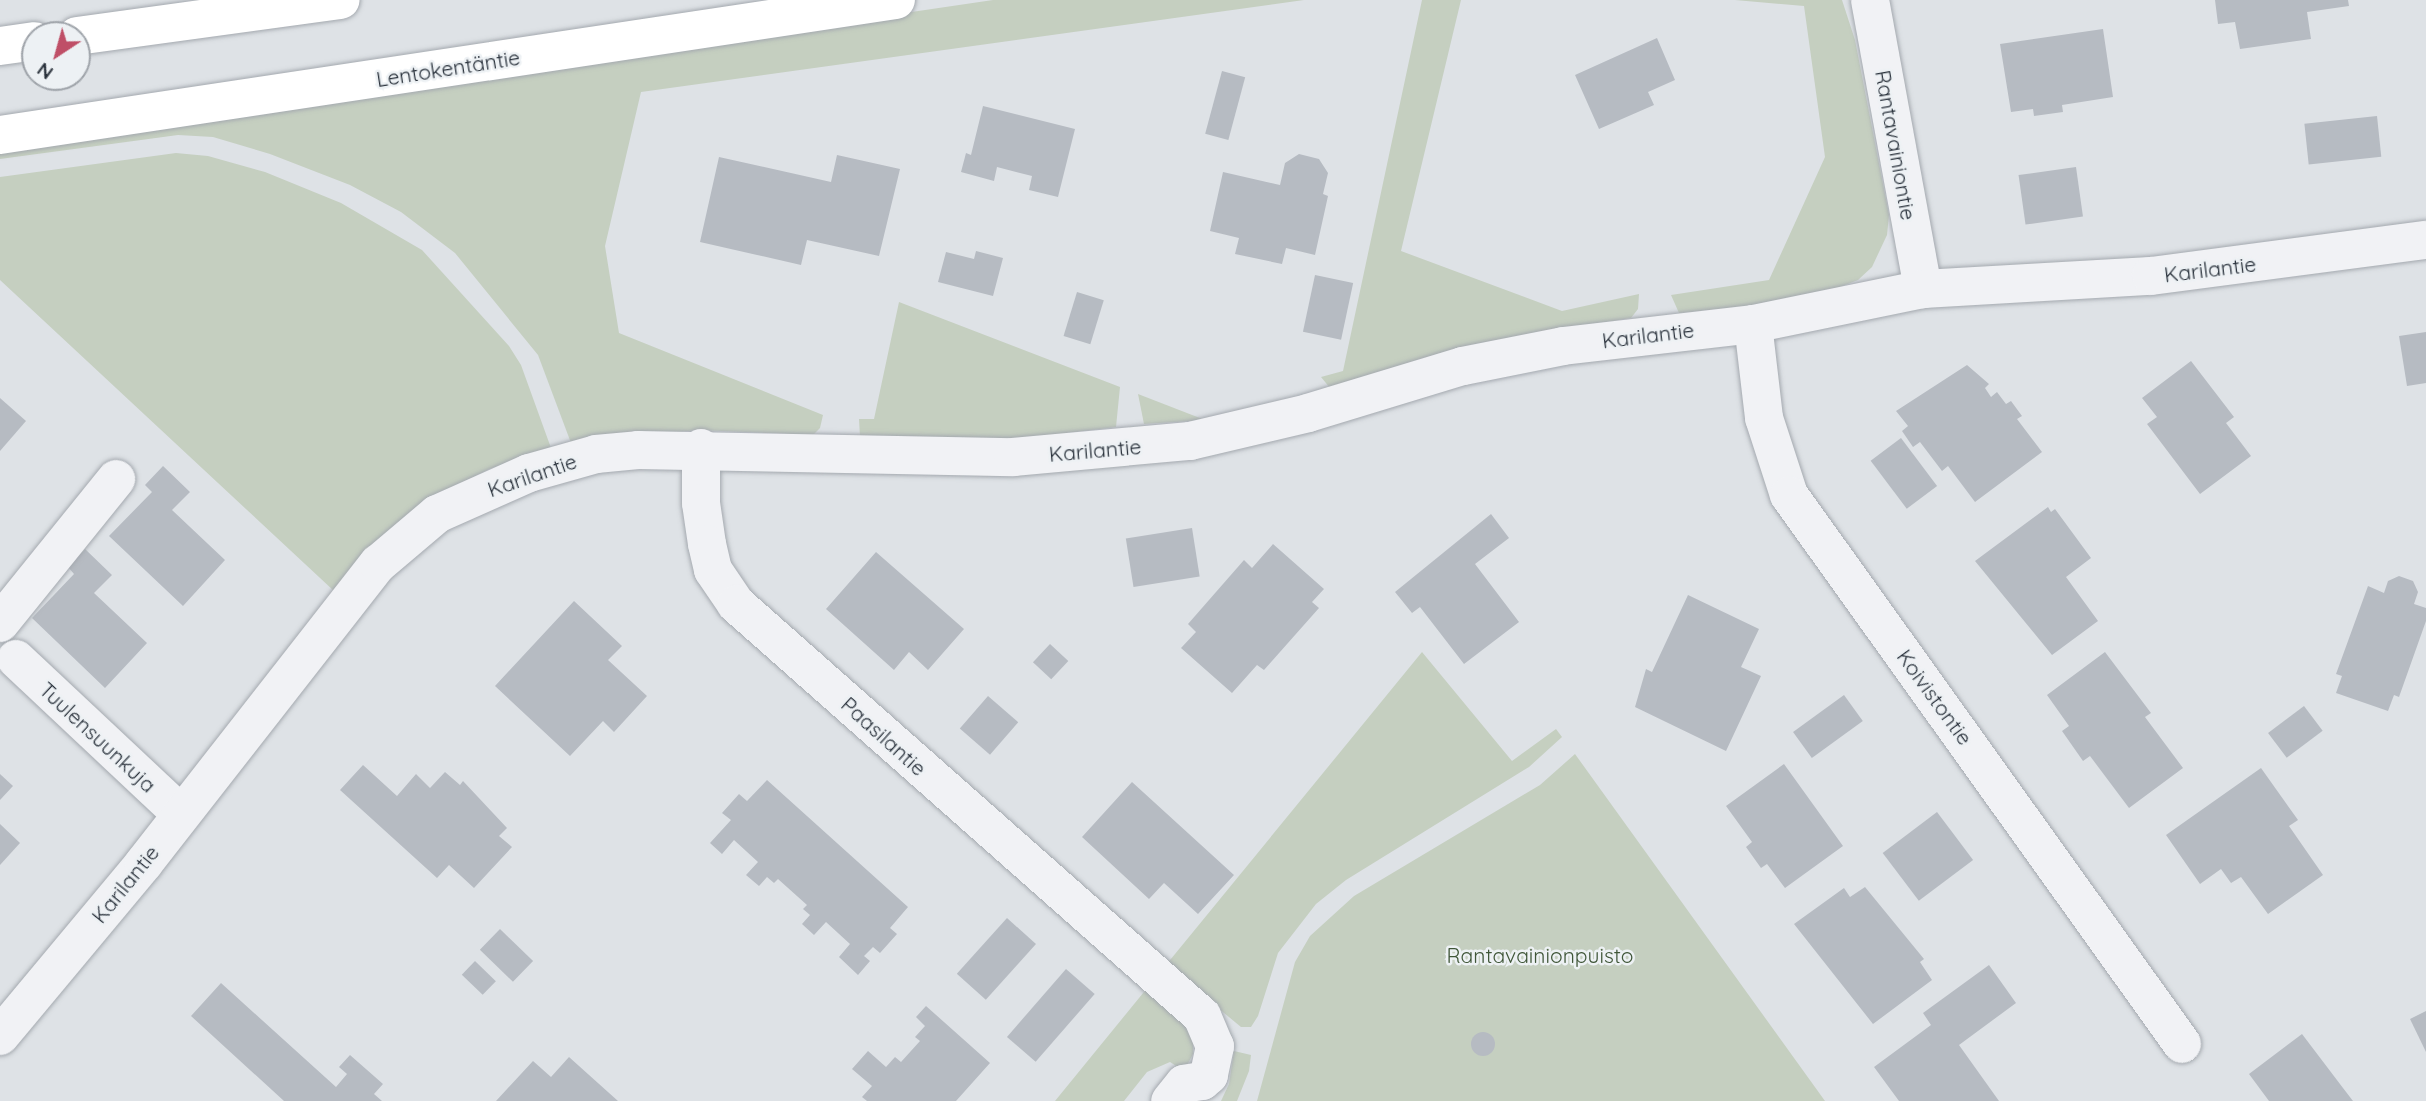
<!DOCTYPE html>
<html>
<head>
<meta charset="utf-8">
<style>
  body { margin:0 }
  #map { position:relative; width:2426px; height:1101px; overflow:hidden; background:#dee2e6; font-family:Quicksand,sans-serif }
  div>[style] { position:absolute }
  .green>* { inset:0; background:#c5cfc0 }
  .building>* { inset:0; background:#b6bbc2; transform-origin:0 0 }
  .round { border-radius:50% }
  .roads { filter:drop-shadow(0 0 2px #a4a9af) drop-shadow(0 0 2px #a4a9af) }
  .minor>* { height:38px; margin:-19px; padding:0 19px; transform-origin:19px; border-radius:19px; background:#f1f2f5 }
  .major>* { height:38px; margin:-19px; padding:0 19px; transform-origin:19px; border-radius:19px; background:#fff }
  span { translate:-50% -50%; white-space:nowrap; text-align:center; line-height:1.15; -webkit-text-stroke:5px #edf1f4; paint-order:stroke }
  .street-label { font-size:21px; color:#29313b }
  .park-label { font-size:21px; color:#3f5638 }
  .north { position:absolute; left:21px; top:21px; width:70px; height:70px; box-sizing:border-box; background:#edf1f4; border:2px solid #9fa4aa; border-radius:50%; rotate:216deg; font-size:19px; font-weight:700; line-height:28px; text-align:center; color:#29313b }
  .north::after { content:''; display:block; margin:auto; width:24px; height:32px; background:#bf4f67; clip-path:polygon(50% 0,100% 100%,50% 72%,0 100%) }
</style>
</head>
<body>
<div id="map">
  <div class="green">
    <i style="clip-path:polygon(993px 0,1304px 0,641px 92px,605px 246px,619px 333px,823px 415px,820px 428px,813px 435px,698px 430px,571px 443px,538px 355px,455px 253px,401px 212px,350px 185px,270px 154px,213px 137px,178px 135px,0 159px,0 146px)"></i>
    <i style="clip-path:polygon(1422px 0,1461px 0,1401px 251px,1562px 311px,1639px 294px,1638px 309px,1631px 318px,1556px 330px,1330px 388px,1321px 377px,1343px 371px)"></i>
    <i style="clip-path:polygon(1735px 0,1842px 0,1855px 40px,1889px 215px,1887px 235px,1872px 267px,1858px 280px,1832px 290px,1753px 306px,1679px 313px,1671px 295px,1769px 280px,1825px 157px,1804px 6px)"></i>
    <i style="clip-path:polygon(176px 153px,208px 156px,265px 172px,341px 203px,422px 250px,509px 346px,521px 365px,551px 448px,489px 469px,453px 488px,334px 591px,0 280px,0 177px)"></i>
    <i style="clip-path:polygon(899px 302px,1120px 387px,1116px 427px,1017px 439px,860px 437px,859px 419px,874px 419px)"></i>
    <i style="clip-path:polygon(1138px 394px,1205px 420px,1144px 424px)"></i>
    <i style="clip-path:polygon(1422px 652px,1512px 761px,1556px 729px,1562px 737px,1529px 767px,1346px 880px,1316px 904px,1278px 953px,1258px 1016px,1251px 1027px,1241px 1027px,1166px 965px)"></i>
    <i style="clip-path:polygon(1575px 754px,1825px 1101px,1257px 1101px,1295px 962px,1310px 936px,1354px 896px,1540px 785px)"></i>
    <i style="clip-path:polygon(1148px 987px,1183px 1018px,1193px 1041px,1193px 1054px,1184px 1071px,1170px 1062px,1147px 1072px,1124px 1101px,1055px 1101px)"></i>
    <i style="clip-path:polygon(1234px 1051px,1251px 1055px,1249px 1071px,1237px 1101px,1221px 1101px,1229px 1084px)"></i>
  </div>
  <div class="building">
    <i style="clip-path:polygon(2215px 0,2348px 0,2349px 6px,2307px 12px,2311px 39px,2240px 49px,2235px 22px,2218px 24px)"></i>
    <i style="clip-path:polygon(2103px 29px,2113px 97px,2062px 105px,2063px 112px,2034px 116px,2033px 109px,2011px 112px,2000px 44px)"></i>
    <i style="clip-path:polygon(1657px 38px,1675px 80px,1648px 92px,1654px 105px,1599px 129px,1575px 75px)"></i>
    <i style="left:1222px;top:71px;width:24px;height:65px;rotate:15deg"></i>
    <i style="clip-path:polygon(983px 106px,1075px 129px,1058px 197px,1029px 190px,1032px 176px,997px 167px,994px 181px,961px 172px,966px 153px,971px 155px)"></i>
    <i style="left:2377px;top:116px;width:41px;height:73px;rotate:84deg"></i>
    <i style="clip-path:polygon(1299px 154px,1319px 159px,1328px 173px,1323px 194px,1328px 196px,1315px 255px,1286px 248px,1282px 264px,1235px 254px,1239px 238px,1210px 231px,1223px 172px,1280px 185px,1285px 163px)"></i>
    <i style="clip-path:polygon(837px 155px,900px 169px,879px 256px,807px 240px,801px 265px,700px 242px,719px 157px,831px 182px)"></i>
    <i style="left:2076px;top:167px;width:50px;height:58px;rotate:82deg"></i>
    <i style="clip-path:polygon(976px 251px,1003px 258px,993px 296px,938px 282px,946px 252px,974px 259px)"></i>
    <i style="left:1315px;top:275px;width:39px;height:58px;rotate:12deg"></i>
    <i style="left:1077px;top:292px;width:28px;height:46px;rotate:17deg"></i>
    <i style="clip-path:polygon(2426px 332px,2426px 383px,2407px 386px,2399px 336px)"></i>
    <i style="clip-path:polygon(2191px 361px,2234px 417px,2226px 423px,2251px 456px,2200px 494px,2147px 424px,2157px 417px,2142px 398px)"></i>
    <i style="clip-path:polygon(1967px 365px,1989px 384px,1985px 388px,1991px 397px,1997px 392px,2006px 404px,2011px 401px,2022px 416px,2017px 419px,2042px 452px,1975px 502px,1948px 466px,1942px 471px,1920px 442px,1913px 447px,1902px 431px,1908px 426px,1896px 411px)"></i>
    <i style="clip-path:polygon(0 398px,26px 421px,0 451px)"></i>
    <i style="left:1901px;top:438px;width:60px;height:38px;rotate:53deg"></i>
    <i style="clip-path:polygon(163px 466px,190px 492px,172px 510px,225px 560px,183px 606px,109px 536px,152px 492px,145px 485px)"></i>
    <i style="clip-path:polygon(2048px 507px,2051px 512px,2055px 509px,2091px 558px,2066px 577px,2098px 621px,2052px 655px,1975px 561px)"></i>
    <i style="clip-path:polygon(1491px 514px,1509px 538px,1475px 564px,1519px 622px,1464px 664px,1420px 607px,1412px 613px,1395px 592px)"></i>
    <i style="left:1192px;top:528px;width:49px;height:67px;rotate:81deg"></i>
    <i style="clip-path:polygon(1273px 544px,1324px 589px,1312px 602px,1319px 608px,1264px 670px,1257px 665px,1232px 693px,1181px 648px,1196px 632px,1188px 624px,1244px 560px,1252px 568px)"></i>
    <i style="clip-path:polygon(85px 549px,112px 575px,94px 593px,147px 643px,105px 688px,32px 618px,74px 574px,68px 567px)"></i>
    <i style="clip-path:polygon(876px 552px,964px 629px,928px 670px,909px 652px,894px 670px,826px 609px)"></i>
    <i style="clip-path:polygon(2399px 576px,2413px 581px,2418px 592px,2414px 604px,2426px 608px,2426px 621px,2399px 697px,2394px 695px,2388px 711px,2336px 693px,2342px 676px,2336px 674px,2368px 586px,2384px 593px,2388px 581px)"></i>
    <i style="clip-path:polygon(1688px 595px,1759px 629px,1741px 667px,1761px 676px,1726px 751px,1635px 707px,1646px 669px,1652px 672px)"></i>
    <i style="clip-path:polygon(574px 601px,622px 646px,608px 660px,647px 696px,614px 732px,603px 721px,570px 756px,495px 686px)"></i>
    <i style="left:1050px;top:644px;width:25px;height:25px;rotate:43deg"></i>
    <i style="clip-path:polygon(2105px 652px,2151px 713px,2145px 717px,2183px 768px,2129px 808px,2090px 756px,2083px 761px,2062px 731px,2069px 726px,2047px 695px)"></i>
    <i style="left:1844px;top:695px;width:32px;height:63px;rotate:54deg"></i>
    <i style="left:988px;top:696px;width:40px;height:43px;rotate:41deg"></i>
    <i style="left:2304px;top:706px;width:31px;height:45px;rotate:53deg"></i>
    <i style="clip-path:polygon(1784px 764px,1843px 846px,1785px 888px,1767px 864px,1761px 868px,1746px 847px,1752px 842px,1726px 806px)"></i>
    <i style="clip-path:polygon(363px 765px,397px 796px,416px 774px,430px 788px,445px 772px,460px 785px,463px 781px,507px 828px,499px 836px,512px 847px,474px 888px,449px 865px,437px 878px,340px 790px)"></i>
    <i style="clip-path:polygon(2261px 768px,2298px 820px,2289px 826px,2323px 875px,2268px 914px,2241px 877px,2231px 883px,2221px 869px,2200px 884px,2166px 835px)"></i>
    <i style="clip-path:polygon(0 774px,13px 786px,0 800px)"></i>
    <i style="clip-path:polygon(767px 780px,908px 907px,890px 928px,897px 934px,880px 953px,873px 947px,864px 956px,870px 961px,858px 975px,839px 957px,850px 944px,826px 922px,814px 935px,802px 924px,810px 915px,803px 909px,807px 905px,778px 879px,774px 883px,767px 877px,759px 886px,746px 875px,758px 862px,734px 840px,722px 854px,710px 843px,731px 820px,722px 813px,739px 794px,747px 801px)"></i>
    <i style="clip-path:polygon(1132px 782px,1234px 875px,1198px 914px,1164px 883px,1149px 899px,1082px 837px)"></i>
    <i style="left:1937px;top:812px;width:60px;height:68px;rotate:53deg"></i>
    <i style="clip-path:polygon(0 824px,20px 843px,0 865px)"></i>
    <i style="clip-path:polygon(1865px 887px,1924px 959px,1920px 962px,1932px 980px,1873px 1024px,1794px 924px,1844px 888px,1850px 897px)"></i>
    <i style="left:1007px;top:918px;width:39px;height:75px;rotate:42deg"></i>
    <i style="left:500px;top:929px;width:46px;height:29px;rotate:44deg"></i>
    <i style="left:475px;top:961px;width:29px;height:19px;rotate:44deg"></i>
    <i style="clip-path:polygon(1989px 965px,2016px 1003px,1959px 1045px,1999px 1101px,1899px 1101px,1874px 1067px,1931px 1025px,1923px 1013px)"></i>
    <i style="left:1066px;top:969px;width:38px;height:90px;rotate:41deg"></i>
    <i style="clip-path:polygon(221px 983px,336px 1087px,347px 1074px,339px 1067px,350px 1055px,383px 1084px,374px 1094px,382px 1101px,284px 1101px,191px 1016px)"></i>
    <i style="clip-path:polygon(926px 1006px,990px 1063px,956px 1101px,867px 1101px,862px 1097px,872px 1086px,852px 1069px,868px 1051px,886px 1067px,895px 1057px,901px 1062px,920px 1041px,915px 1037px,925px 1026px,916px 1017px)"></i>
    <i style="clip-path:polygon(2426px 1011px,2426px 1052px,2410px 1019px)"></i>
    <i class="round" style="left:1471px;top:1032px;width:24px;height:24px"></i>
    <i style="clip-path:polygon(2302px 1034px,2343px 1088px,2353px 1101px,2269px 1101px,2249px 1074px)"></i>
    <i style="clip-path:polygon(569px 1057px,618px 1101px,496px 1101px,533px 1061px,551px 1077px)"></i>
  </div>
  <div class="roads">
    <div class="minor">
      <i style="left:1870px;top:0;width:294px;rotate:79.6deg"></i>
      <i style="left:1753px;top:324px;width:95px;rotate:83.3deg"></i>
      <i style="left:1764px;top:418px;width:81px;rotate:72deg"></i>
      <i style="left:1789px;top:495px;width:675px;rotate:54.4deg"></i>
      <i style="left:701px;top:448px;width:55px;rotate:90deg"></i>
      <i style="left:701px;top:503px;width:41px;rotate:81.7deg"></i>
      <i style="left:707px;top:544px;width:27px;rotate:77deg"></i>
      <i style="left:713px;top:570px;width:41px;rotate:55.9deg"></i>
      <i style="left:736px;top:604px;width:622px;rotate:41.48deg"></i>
      <i style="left:1202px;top:1016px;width:33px;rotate:67deg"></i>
      <i style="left:1215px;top:1046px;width:30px;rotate:102deg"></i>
      <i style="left:1209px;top:1075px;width:9px;rotate:139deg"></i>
      <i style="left:1202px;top:1081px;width:18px;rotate:171deg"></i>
      <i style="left:1184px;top:1084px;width:22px;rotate:129deg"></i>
      <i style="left:0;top:623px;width:185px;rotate:-51.1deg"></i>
      <i style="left:16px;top:659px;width:226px;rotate:43.2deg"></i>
      <i style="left:0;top:1036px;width:225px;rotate:-50.2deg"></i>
      <i style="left:144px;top:863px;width:380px;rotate:-52deg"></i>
      <i style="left:378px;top:564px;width:77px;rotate:-40.3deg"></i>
      <i style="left:437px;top:514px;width:101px;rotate:-24deg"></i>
      <i style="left:529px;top:473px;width:70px;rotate:-15.8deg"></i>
      <i style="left:596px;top:454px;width:42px;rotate:-5.4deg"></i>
      <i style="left:638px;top:450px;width:375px;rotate:1.1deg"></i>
      <i style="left:1013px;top:457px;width:178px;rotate:-5.2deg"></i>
      <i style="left:1190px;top:441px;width:121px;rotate:-13.3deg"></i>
      <i style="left:1308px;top:413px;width:162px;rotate:-16.9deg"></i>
      <i style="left:1463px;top:366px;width:102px;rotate:-11.3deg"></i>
      <i style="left:1563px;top:346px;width:191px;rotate:-6.6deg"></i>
      <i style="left:1753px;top:324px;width:174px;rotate:-11.6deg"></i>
      <i style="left:1923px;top:289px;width:228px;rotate:-3.3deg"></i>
      <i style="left:2151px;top:276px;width:277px;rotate:-7.5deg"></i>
    </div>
    <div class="major">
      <i style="left:77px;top:36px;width:266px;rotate:-7.8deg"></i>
      <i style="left:0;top:46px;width:35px;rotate:-8deg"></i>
      <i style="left:0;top:135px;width:906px;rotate:-8.57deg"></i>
    </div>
  </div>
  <div class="street-label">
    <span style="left:448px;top:68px;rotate:-9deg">Lentokentäntie</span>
    <span style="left:1896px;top:145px;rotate:80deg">Rantavainiontie</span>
    <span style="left:2210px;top:269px;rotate:-7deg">Karilantie</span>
    <span style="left:1648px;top:335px;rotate:-7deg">Karilantie</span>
    <span style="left:1095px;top:450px;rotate:-5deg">Karilantie</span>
    <span style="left:532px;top:475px;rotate:-19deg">Karilantie</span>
    <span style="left:1935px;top:697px;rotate:54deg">Koivistontie</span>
    <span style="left:884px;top:736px;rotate:42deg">Paasilantie</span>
    <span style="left:98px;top:737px;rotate:43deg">Tuulensuunkuja</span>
    <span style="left:125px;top:884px;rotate:-51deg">Karilantie</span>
  </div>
  <div class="park-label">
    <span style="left:1540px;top:955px">Rantavainionpuisto</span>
  </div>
  <div class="north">N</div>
</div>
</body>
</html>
